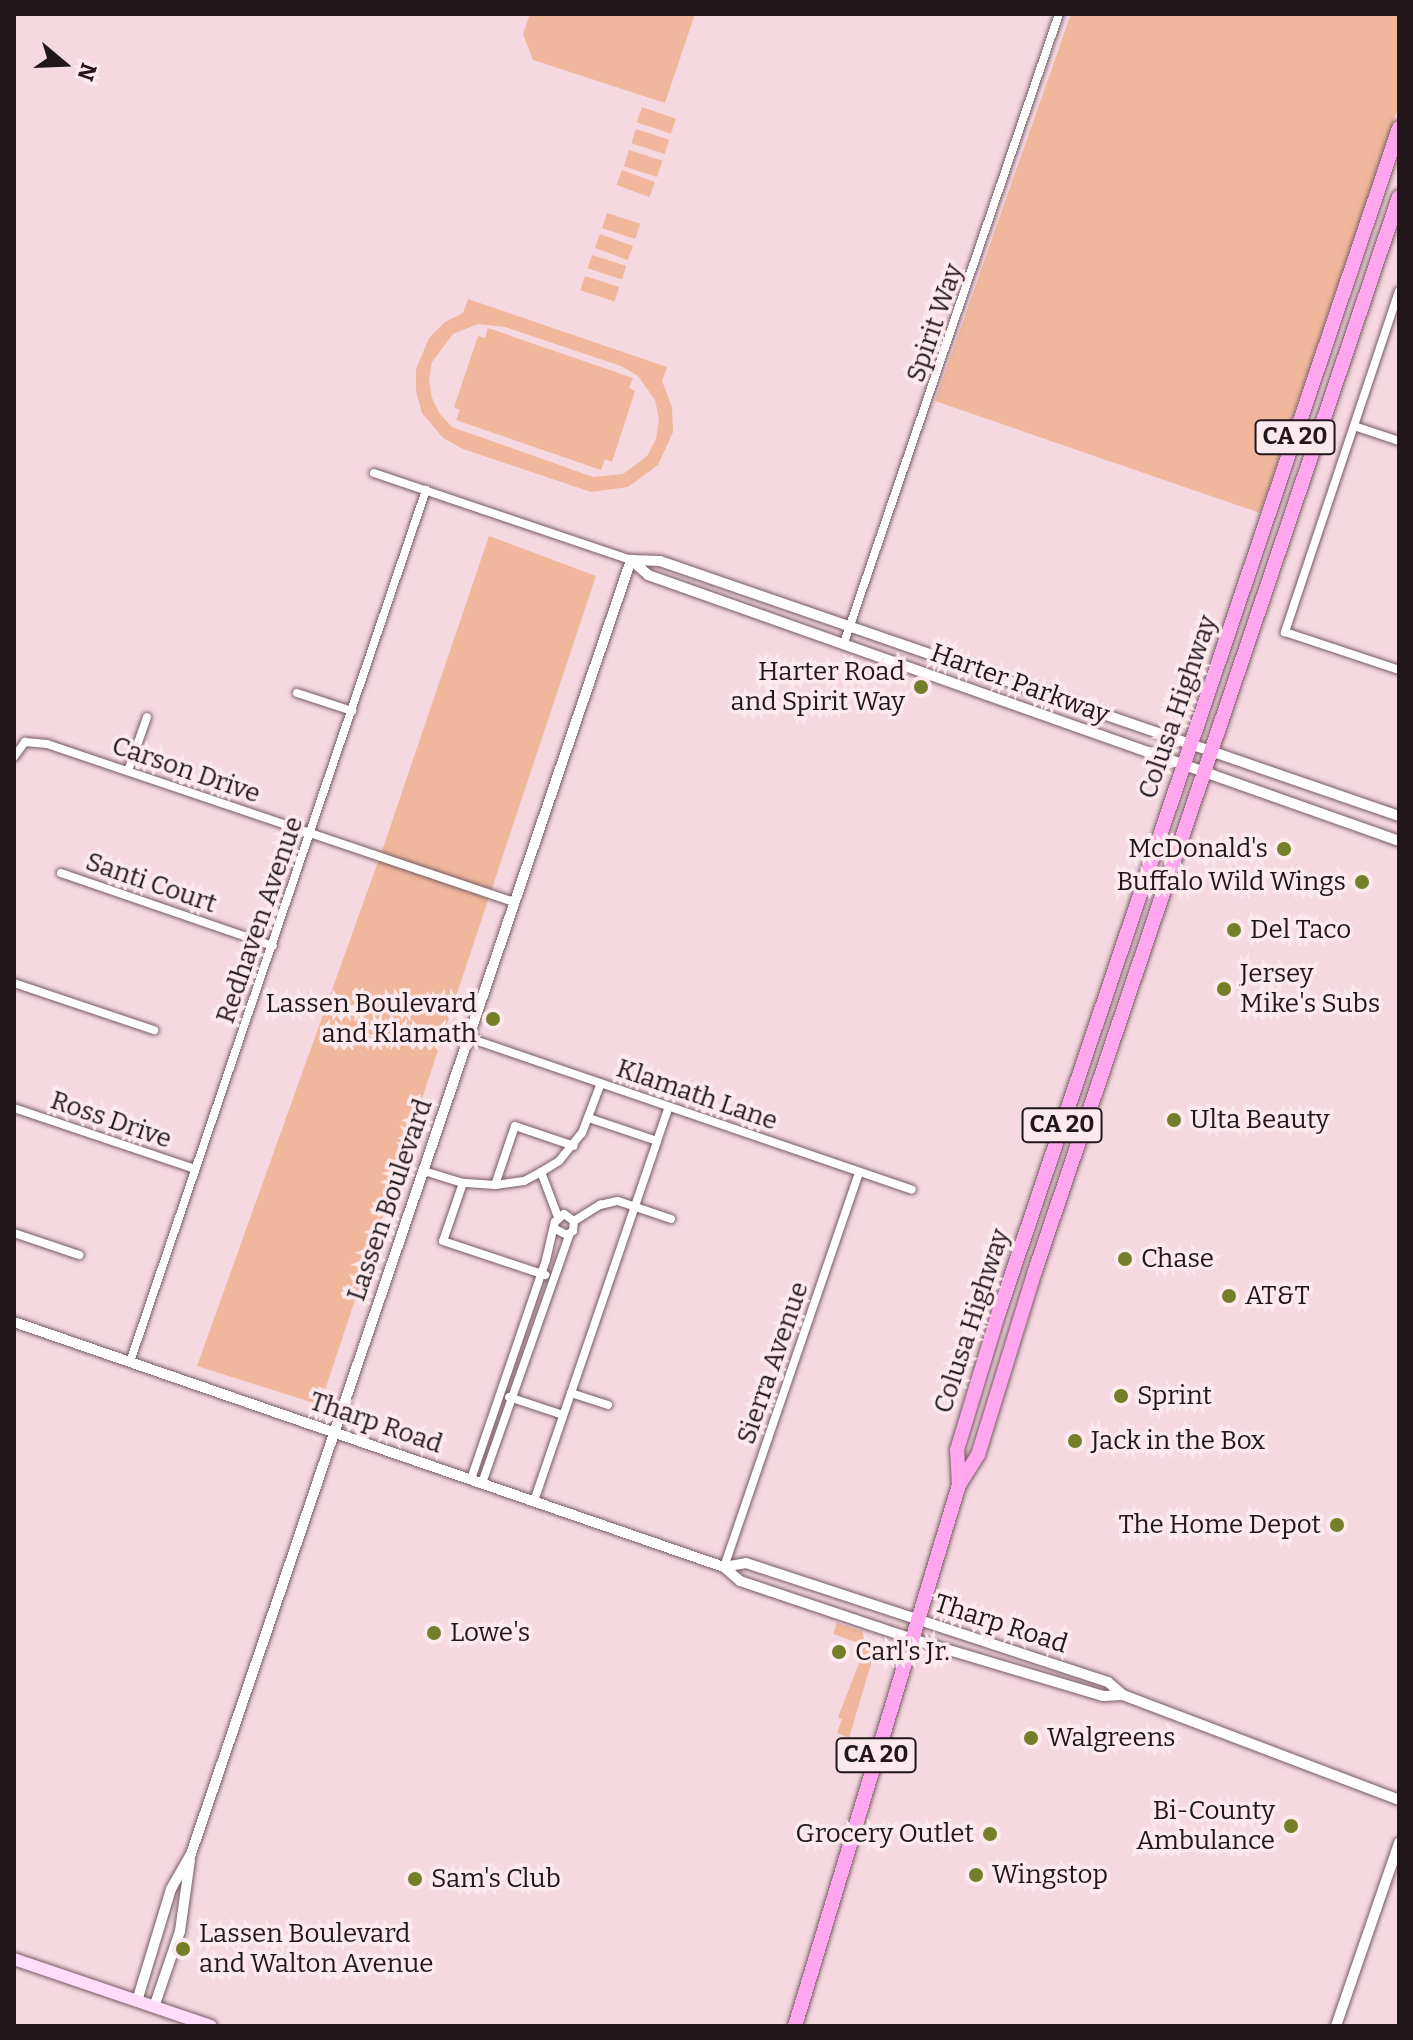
<!DOCTYPE html>
<html>
<head>
<meta charset="utf-8">
<style>
  body { margin:0 }
  #map { position:relative; width:1413px; height:2040px; overflow:hidden; background:#f6d8e1; font-family:Bitter,serif }
  div>[style] { position:absolute }
  .green>* { inset:0; background:#f1b79d; transform-origin:0 0 }
  .roads { filter:drop-shadow(0 0 2px #755b63) drop-shadow(0 0 2px #755b63) }
  .minor>* { height:8px; margin:-4px; padding:0 4px; transform-origin:4px; border-radius:4px; background:#fff }
  .tertiary>* { height:10px; margin:-5px; padding:0 5px; transform-origin:5px; border-radius:5px; background:#fff }
  .secondary>* { height:12px; margin:-6px; padding:0 6px; transform-origin:6px; border-radius:6px; background:#ffddf9 }
  .trunk>* { height:14px; margin:-7px; padding:0 7px; transform-origin:7px; border-radius:7px; background:#ffa6ef }
  .dots>* { width:22px; height:22px; translate:-50% -50%; box-sizing:border-box; border:4px solid #fbe9ee; border-radius:50% }
  span { translate:-50% -50%; white-space:nowrap; text-align:center; line-height:1.15; -webkit-text-stroke:7px #fbe9ee; paint-order:stroke }
  .shield-label span { padding:2px 6px; background:#fbe9ee; border:2px solid; border-radius:6px; -webkit-text-stroke-width:0 }
  .shield-label { font-size:24px; color:#21161a; font-weight:700 }
  .street-label { font-size:26px; color:#21161a }
  .poi-label { font-size:26px; color:#21161a }
  .right { translate:-100% -50%; text-align:right }
  .left { translate:0 -50%; text-align:left }
  .frame { position:absolute; inset:0; border:16px solid #21161a; pointer-events:none }
  .north { position:absolute; left:24px; top:24px; width:80px; height:80px; -webkit-text-stroke:6px #fbe9ee; paint-order:stroke; rotate:109deg; font-size:22px; font-weight:700; line-height:32px; text-align:center; color:#21161a }
  .north::after { content:''; display:block; margin:auto; width:28px; height:36px; background:#21161a; clip-path:polygon(50% 0,100% 100%,50% 72%,0 100%) }
</style>
</head>
<body>
<div id="map">
  <div class="green">
    <i style="clip-path:polygon(530px 14px,695px 14px,665px 103px,533px 60px,523px 34px)"></i>
    <i style="clip-path:polygon(1071px 14px,1399px 14px,1399px 105px,1260px 513px,935px 401px)"></i>
    <i style="left:642px;top:107px;width:36px;height:16px;rotate:19deg"></i>
    <i style="left:636px;top:129px;width:35px;height:15px;rotate:18deg"></i>
    <i style="left:629px;top:150px;width:35px;height:17px;rotate:18deg"></i>
    <i style="left:622px;top:170px;width:35px;height:16px;rotate:20deg"></i>
    <i style="left:607px;top:213px;width:35px;height:16px;rotate:18deg"></i>
    <i style="left:600px;top:234px;width:35px;height:15px;rotate:20deg"></i>
    <i style="left:592px;top:255px;width:36px;height:14px;rotate:18deg"></i>
    <i style="left:585px;top:276px;width:36px;height:15px;rotate:18deg"></i>
    <i style="clip-path:polygon(evenodd,468px 299px,667px 367px,662px 381px,672px 407px,673px 432px,658px 465px,628px 487px,591px 492px,463px 449px,443px 438px,422px 413px,416px 391px,416px 369px,429px 338px,445px 322px,463px 313px,468px 299px,478px 324px,505px 327px,621px 366px,638px 376px,655px 400px,659px 419px,656px 439px,647px 456px,623px 474px,593px 477px,452px 427px,440px 414px,432px 398px,429px 380px,432px 362px,453px 334px,478px 324px)"></i>
    <i style="clip-path:polygon(488px 328px,633px 378px,629px 388px,635px 391px,612px 462px,605px 459px,601px 470px,456px 420px,460px 410px,454px 407px,478px 336px,485px 338px)"></i>
    <i style="clip-path:polygon(489px 536px,596px 576px,320px 1405px,197px 1366px,384px 845px)"></i>
    <i style="clip-path:polygon(837px 1623px,862px 1631px,873px 1657px,849px 1738px,837px 1733px,842px 1719px,838px 1717px,863px 1653px,856px 1642px,833px 1634px)"></i>
  </div>
  <div class="roads">
    <div class="minor">
      <i style="left:1399px;top:291px;width:360px;rotate:108.5deg"></i>
      <i style="left:1285px;top:632px;width:120px;rotate:18.4deg"></i>
      <i style="left:1354px;top:426px;width:47px;rotate:18.4deg"></i>
      <i style="left:374px;top:473px;width:271px;rotate:18.7deg"></i>
      <i style="left:844px;top:643px;width:665px;rotate:-71.13deg"></i>
      <i style="left:297px;top:693px;width:58px;rotate:18.1deg"></i>
      <i style="left:14px;top:757px;width:19px;rotate:-54deg"></i>
      <i style="left:25px;top:742px;width:22px;rotate:5deg"></i>
      <i style="left:47px;top:744px;width:494px;rotate:18.7deg"></i>
      <i style="left:128px;top:771px;width:57px;rotate:-70.6deg"></i>
      <i style="left:61px;top:873px;width:224px;rotate:19deg"></i>
      <i style="left:14px;top:983px;width:148px;rotate:18.6deg"></i>
      <i style="left:469px;top:1038px;width:468px;rotate:18.9deg"></i>
      <i style="left:14px;top:1108px;width:191px;rotate:18.6deg"></i>
      <i style="left:657px;top:1141px;width:36px;rotate:-71deg"></i>
      <i style="left:424px;top:1171px;width:41px;rotate:17.1deg"></i>
      <i style="left:541px;top:1172px;width:19px;rotate:152deg"></i>
      <i style="left:524px;top:1181px;width:29px;rotate:172deg"></i>
      <i style="left:495px;top:1185px;width:62px;rotate:-71.3deg"></i>
      <i style="left:515px;top:1126px;width:62px;rotate:18.7deg"></i>
      <i style="left:495px;top:1185px;width:32px;rotate:-176deg"></i>
      <i style="left:463px;top:1183px;width:61px;rotate:109deg"></i>
      <i style="left:443px;top:1241px;width:108px;rotate:18.4deg"></i>
      <i style="left:558px;top:1217px;width:48px;rotate:-110.7deg"></i>
      <i style="left:541px;top:1172px;width:21px;rotate:-31deg"></i>
      <i style="left:559px;top:1161px;width:36px;rotate:-51deg"></i>
      <i style="left:582px;top:1133px;width:53px;rotate:-69.2deg"></i>
      <i style="left:574px;top:1221px;width:31px;rotate:-32deg"></i>
      <i style="left:600px;top:1205px;width:18px;rotate:-13deg"></i>
      <i style="left:618px;top:1201px;width:56px;rotate:18.8deg"></i>
      <i style="left:14px;top:1233px;width:69px;rotate:18.7deg"></i>
      <i style="left:130px;top:1362px;width:921px;rotate:-71.25deg"></i>
      <i style="left:571px;top:1393px;width:39px;rotate:18deg"></i>
      <i style="left:509px;top:1397px;width:57px;rotate:18.4deg"></i>
      <i style="left:471px;top:1479px;width:231px;rotate:-71.1deg"></i>
      <i style="left:546px;top:1260px;width:39px;rotate:-77deg"></i>
      <i style="left:555px;top:1222px;width:12px;rotate:-42deg"></i>
      <i style="left:564px;top:1214px;width:12px;rotate:35deg"></i>
      <i style="left:574px;top:1221px;width:10px;rotate:96deg"></i>
      <i style="left:573px;top:1231px;width:7px;rotate:146deg"></i>
      <i style="left:567px;top:1235px;width:13px;rotate:-153deg"></i>
      <i style="left:482px;top:1483px;width:265px;rotate:-70.6deg"></i>
      <i style="left:534px;top:1501px;width:380px;rotate:-71.1deg"></i>
      <i style="left:657px;top:1141px;width:72px;rotate:-161.3deg"></i>
      <i style="left:724px;top:1567px;width:417px;rotate:-71.1deg"></i>
    </div>
    <div class="tertiary">
      <i style="left:631px;top:560px;width:23px;rotate:41deg"></i>
      <i style="left:648px;top:575px;width:797px;rotate:19.5deg"></i>
      <i style="left:631px;top:560px;width:29px;rotate:2deg"></i>
      <i style="left:660px;top:561px;width:782px;rotate:19.04deg"></i>
      <i style="left:14px;top:1322px;width:751px;rotate:19.04deg"></i>
      <i style="left:724px;top:1567px;width:21px;rotate:41deg"></i>
      <i style="left:740px;top:1581px;width:182px;rotate:18.6deg"></i>
      <i style="left:912px;top:1639px;width:199px;rotate:16.6deg"></i>
      <i style="left:1103px;top:1696px;width:20px;rotate:-3deg"></i>
      <i style="left:1123px;top:1695px;width:295px;rotate:20.8deg"></i>
      <i style="left:724px;top:1567px;width:22px;rotate:-10deg"></i>
      <i style="left:746px;top:1563px;width:381px;rotate:18.2deg"></i>
      <i style="left:1108px;top:1682px;width:20px;rotate:41deg"></i>
      <i style="left:137px;top:2001px;width:117px;rotate:-73.1deg"></i>
      <i style="left:171px;top:1889px;width:40px;rotate:-60.3deg"></i>
      <i style="left:191px;top:1854px;width:1367px;rotate:-71.22deg"></i>
      <i style="left:154px;top:2007px;width:80px;rotate:-71.1deg"></i>
      <i style="left:180px;top:1931px;width:72px;rotate:-82deg"></i>
      <i style="left:1336px;top:2026px;width:194px;rotate:-71deg"></i>
    </div>
    <div class="secondary">
      <i style="left:14px;top:1959px;width:208px;rotate:18.8deg"></i>
    </div>
    <div class="trunk">
      <i style="left:959px;top:1485px;width:35px;rotate:-93deg"></i>
      <i style="left:957px;top:1450px;width:144px;rotate:-73.1deg"></i>
      <i style="left:999px;top:1312px;width:1250px;rotate:-71.33deg"></i>
      <i style="left:795px;top:2026px;width:565px;rotate:-73.14deg"></i>
      <i style="left:959px;top:1485px;width:36px;rotate:-58deg"></i>
      <i style="left:978px;top:1455px;width:193px;rotate:-72.8deg"></i>
      <i style="left:1035px;top:1271px;width:1134px;rotate:-71.28deg"></i>
    </div>
  </div>
  <div class="dots">
    <i style="left:921px;top:687px;background:#757e29"></i>
    <i style="left:1284px;top:849px;background:#757e29"></i>
    <i style="left:1362px;top:882px;background:#757e29"></i>
    <i style="left:1234px;top:930px;background:#757e29"></i>
    <i style="left:1224px;top:989px;background:#757e29"></i>
    <i style="left:493px;top:1019px;background:#757e29"></i>
    <i style="left:1174px;top:1120px;background:#757e29"></i>
    <i style="left:1125px;top:1259px;background:#757e29"></i>
    <i style="left:1229px;top:1296px;background:#757e29"></i>
    <i style="left:1121px;top:1396px;background:#757e29"></i>
    <i style="left:1075px;top:1441px;background:#757e29"></i>
    <i style="left:1337px;top:1525px;background:#757e29"></i>
    <i style="left:434px;top:1633px;background:#757e29"></i>
    <i style="left:839px;top:1652px;background:#757e29"></i>
    <i style="left:1031px;top:1738px;background:#757e29"></i>
    <i style="left:1291px;top:1826px;background:#757e29"></i>
    <i style="left:990px;top:1834px;background:#757e29"></i>
    <i style="left:976px;top:1875px;background:#757e29"></i>
    <i style="left:415px;top:1879px;background:#757e29"></i>
    <i style="left:183px;top:1949px;background:#757e29"></i>
  </div>
  <div class="shield-label">
    <span style="left:1295px;top:437px">CA 20</span>
    <span style="left:1062px;top:1125px">CA 20</span>
    <span style="left:876px;top:1755px">CA 20</span>
  </div>
  <div class="street-label">
    <span style="left:935px;top:323px;rotate:-71deg">Spirit Way</span>
    <span style="left:1020px;top:684px;rotate:20deg">Harter Parkway</span>
    <span style="left:1178px;top:707px;rotate:-71deg">Colusa Highway</span>
    <span style="left:186px;top:770px;rotate:19deg">Carson Drive</span>
    <span style="left:151px;top:883px;rotate:19deg">Santi Court</span>
    <span style="left:260px;top:920px;rotate:-71deg">Redhaven Avenue</span>
    <span style="left:697px;top:1095px;rotate:19deg">Klamath Lane</span>
    <span style="left:111px;top:1120px;rotate:19deg">Ross Drive</span>
    <span style="left:390px;top:1200px;rotate:-71deg">Lassen Boulevard</span>
    <span style="left:972px;top:1321px;rotate:-72deg">Colusa Highway</span>
    <span style="left:773px;top:1363px;rotate:-71deg">Sierra Avenue</span>
    <span style="left:376px;top:1423px;rotate:19deg">Tharp Road</span>
    <span style="left:1001px;top:1624px;rotate:18deg">Tharp Road</span>
  </div>
  <div class="poi-label">
    <span class="right" style="left:905px;top:687px">Harter Road<br>and Spirit Way</span>
    <span class="right" style="left:1268px;top:849px">McDonald's</span>
    <span class="right" style="left:1346px;top:882px">Buffalo Wild Wings</span>
    <span class="left" style="left:1250px;top:930px">Del Taco</span>
    <span class="left" style="left:1240px;top:989px">Jersey<br>Mike's Subs</span>
    <span class="right" style="left:477px;top:1019px">Lassen Boulevard<br>and Klamath</span>
    <span class="left" style="left:1190px;top:1120px">Ulta Beauty</span>
    <span class="left" style="left:1141px;top:1259px">Chase</span>
    <span class="left" style="left:1245px;top:1296px">AT&amp;T</span>
    <span class="left" style="left:1137px;top:1396px">Sprint</span>
    <span class="left" style="left:1091px;top:1441px">Jack in the Box</span>
    <span class="right" style="left:1321px;top:1525px">The Home Depot</span>
    <span class="left" style="left:450px;top:1633px">Lowe's</span>
    <span class="left" style="left:855px;top:1652px">Carl's Jr.</span>
    <span class="left" style="left:1047px;top:1738px">Walgreens</span>
    <span class="right" style="left:1275px;top:1826px">Bi-County<br>Ambulance</span>
    <span class="right" style="left:974px;top:1834px">Grocery Outlet</span>
    <span class="left" style="left:992px;top:1875px">Wingstop</span>
    <span class="left" style="left:431px;top:1879px">Sam's Club</span>
    <span class="left" style="left:199px;top:1949px">Lassen Boulevard<br>and Walton Avenue</span>
  </div>
  <div class="frame"></div>
  <div class="north">N</div>
</div>
</body>
</html>
